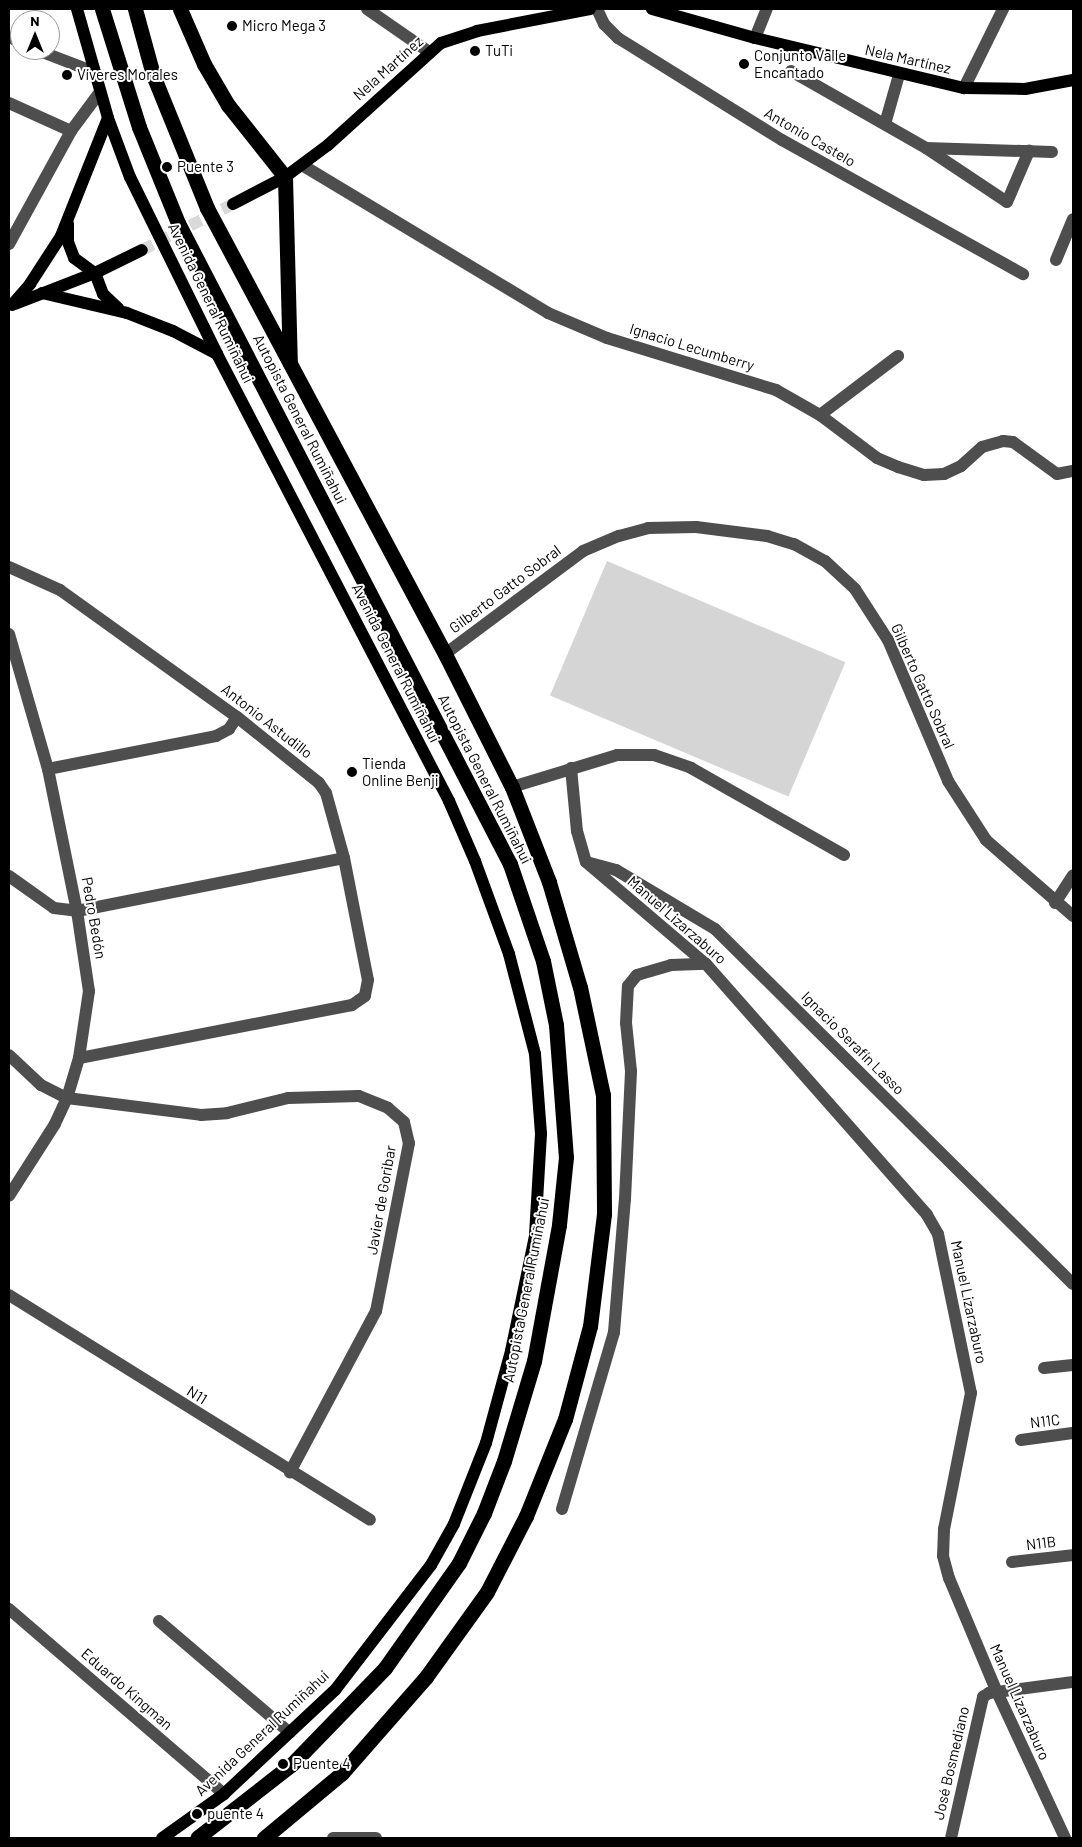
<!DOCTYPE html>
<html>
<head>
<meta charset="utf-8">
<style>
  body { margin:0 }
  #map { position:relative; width:1082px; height:1847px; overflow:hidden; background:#fff; font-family:Barlow,sans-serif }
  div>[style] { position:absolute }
  .green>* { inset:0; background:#d5d5d5; transform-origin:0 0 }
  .major-tunnel>* { height:12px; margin-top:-6px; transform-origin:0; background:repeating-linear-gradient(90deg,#d9d9d9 0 12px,transparent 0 18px) }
  .minor>* { height:12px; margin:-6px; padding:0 6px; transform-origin:6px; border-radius:6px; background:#4e4e4e }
  .major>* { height:12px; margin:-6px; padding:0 6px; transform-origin:6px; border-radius:6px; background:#000 }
  .highway>* { height:15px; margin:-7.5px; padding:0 7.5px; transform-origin:7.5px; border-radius:7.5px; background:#000 }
  .dots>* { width:14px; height:14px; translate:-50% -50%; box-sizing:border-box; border:2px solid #fff; border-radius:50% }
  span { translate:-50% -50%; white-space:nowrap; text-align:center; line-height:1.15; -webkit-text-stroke:4px #fff; paint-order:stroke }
  .poi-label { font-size:15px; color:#000 }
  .left { translate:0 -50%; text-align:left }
  .street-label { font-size:15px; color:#000 }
  .frame { position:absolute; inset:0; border:10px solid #000; pointer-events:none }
  .north { position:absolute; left:10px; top:10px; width:50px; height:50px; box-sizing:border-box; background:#fff; border:1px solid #999; border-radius:50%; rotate:0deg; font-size:14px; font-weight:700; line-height:20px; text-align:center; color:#000 }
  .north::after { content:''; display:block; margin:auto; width:18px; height:22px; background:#000; clip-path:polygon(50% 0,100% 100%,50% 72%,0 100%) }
</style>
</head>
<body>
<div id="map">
  <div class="green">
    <i style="left:607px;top:561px;width:259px;height:146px;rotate:23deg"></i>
  </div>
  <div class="major-tunnel">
    <i style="left:142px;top:250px;width:102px;rotate:-26.8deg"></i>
  </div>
  <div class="minor">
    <i style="left:367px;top:9px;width:75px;rotate:34.7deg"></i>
    <i style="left:597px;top:9px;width:17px;rotate:65deg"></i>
    <i style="left:604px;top:24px;width:20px;rotate:45deg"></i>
    <i style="left:618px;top:38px;width:193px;rotate:31.9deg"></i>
    <i style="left:782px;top:140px;width:276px;rotate:29.1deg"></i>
    <i style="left:9px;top:37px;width:12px;rotate:24deg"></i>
    <i style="left:755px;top:38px;width:31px;rotate:-68deg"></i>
    <i style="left:37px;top:50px;width:61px;rotate:21.1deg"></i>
    <i style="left:791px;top:71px;width:155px;rotate:29.7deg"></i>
    <i style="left:926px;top:148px;width:126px;rotate:1.8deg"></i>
    <i style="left:964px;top:88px;width:88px;rotate:-63.7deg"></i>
    <i style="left:9px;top:103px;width:68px;rotate:24.3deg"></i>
    <i style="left:885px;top:124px;width:51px;rotate:-74.1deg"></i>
    <i style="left:926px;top:148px;width:97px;rotate:33.7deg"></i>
    <i style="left:1007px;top:202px;width:56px;rotate:-66.7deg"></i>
    <i style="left:302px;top:165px;width:287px;rotate:31deg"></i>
    <i style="left:548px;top:313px;width:64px;rotate:23deg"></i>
    <i style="left:607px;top:338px;width:177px;rotate:17.1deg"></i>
    <i style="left:776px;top:390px;width:51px;rotate:29.6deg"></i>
    <i style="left:820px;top:415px;width:71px;rotate:37deg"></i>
    <i style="left:877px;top:458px;width:23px;rotate:23deg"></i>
    <i style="left:898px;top:467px;width:27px;rotate:17deg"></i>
    <i style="left:924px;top:475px;width:20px;rotate:-3deg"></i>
    <i style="left:944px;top:474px;width:19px;rotate:-25deg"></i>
    <i style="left:961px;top:466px;width:28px;rotate:-42deg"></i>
    <i style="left:982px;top:447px;width:22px;rotate:-16deg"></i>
    <i style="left:1003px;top:441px;width:10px;rotate:6deg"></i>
    <i style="left:1013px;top:442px;width:54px;rotate:36deg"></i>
    <i style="left:1057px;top:474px;width:16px;rotate:-11deg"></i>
    <i style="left:9px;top:244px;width:129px;rotate:-61.2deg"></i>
    <i style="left:71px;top:131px;width:49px;rotate:-53.4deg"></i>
    <i style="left:1056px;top:260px;width:44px;rotate:-67.5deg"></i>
    <i style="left:820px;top:415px;width:98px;rotate:-37.1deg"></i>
    <i style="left:9px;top:567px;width:56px;rotate:24.3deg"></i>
    <i style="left:60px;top:590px;width:218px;rotate:35.7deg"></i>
    <i style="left:237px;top:717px;width:105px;rotate:38.8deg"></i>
    <i style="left:319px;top:783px;width:12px;rotate:55deg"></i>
    <i style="left:326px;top:793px;width:67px;rotate:74.5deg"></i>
    <i style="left:344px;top:858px;width:124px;rotate:78.9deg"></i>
    <i style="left:368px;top:980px;width:16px;rotate:101deg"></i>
    <i style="left:365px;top:996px;width:16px;rotate:145deg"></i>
    <i style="left:352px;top:1005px;width:278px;rotate:169deg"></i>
    <i style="left:9px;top:634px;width:141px;rotate:73.9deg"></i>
    <i style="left:48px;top:769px;width:145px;rotate:78.5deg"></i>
    <i style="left:77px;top:911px;width:81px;rotate:81.5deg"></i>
    <i style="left:89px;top:991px;width:68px;rotate:98.5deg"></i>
    <i style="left:79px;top:1058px;width:42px;rotate:106.7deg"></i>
    <i style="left:67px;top:1098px;width:29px;rotate:115deg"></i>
    <i style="left:55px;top:1124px;width:85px;rotate:122.6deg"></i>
    <i style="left:445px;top:654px;width:172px;rotate:-36.7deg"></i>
    <i style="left:583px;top:551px;width:39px;rotate:-23deg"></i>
    <i style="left:619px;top:536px;width:30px;rotate:-15deg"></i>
    <i style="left:648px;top:528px;width:48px;rotate:-1.2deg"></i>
    <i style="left:696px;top:527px;width:72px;rotate:7.2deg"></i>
    <i style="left:767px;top:536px;width:28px;rotate:17deg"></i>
    <i style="left:794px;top:544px;width:35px;rotate:29deg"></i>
    <i style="left:825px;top:561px;width:41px;rotate:43deg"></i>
    <i style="left:855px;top:589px;width:61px;rotate:57.1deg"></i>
    <i style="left:888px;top:640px;width:153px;rotate:66.9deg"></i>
    <i style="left:948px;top:781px;width:70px;rotate:57.2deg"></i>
    <i style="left:986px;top:840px;width:116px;rotate:41.1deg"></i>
    <i style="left:571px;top:768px;width:63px;rotate:84.6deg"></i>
    <i style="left:577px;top:831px;width:32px;rotate:74deg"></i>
    <i style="left:586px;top:862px;width:157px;rotate:40.4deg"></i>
    <i style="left:706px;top:964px;width:334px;rotate:48.6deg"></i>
    <i style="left:927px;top:1215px;width:22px;rotate:60deg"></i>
    <i style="left:938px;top:1234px;width:162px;rotate:78.3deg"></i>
    <i style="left:971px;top:1393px;width:139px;rotate:101.2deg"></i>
    <i style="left:944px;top:1529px;width:27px;rotate:92deg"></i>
    <i style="left:943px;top:1556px;width:23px;rotate:75deg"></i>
    <i style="left:949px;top:1578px;width:124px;rotate:67.2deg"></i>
    <i style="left:997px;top:1692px;width:161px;rotate:65deg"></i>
    <i style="left:48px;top:769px;width:171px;rotate:-11.1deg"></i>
    <i style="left:216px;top:736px;width:15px;rotate:-28deg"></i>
    <i style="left:229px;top:729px;width:14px;rotate:-56deg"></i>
    <i style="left:512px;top:787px;width:110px;rotate:-16.9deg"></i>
    <i style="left:617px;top:755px;width:37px"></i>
    <i style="left:654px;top:755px;width:39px;rotate:19deg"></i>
    <i style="left:691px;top:768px;width:176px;rotate:29.6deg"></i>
    <i style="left:590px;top:863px;width:27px;rotate:15deg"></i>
    <i style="left:616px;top:870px;width:115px;rotate:30.8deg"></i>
    <i style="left:715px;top:929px;width:504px;rotate:44.76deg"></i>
    <i style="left:9px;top:876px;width:55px;rotate:35.4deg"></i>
    <i style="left:54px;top:908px;width:23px;rotate:7deg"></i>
    <i style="left:77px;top:911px;width:272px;rotate:-11.2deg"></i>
    <i style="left:1055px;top:903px;width:33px;rotate:-57deg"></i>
    <i style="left:9px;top:1055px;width:44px;rotate:43.2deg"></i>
    <i style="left:41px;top:1085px;width:29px;rotate:27deg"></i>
    <i style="left:67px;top:1098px;width:135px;rotate:7.2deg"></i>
    <i style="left:201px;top:1115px;width:26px;rotate:-4deg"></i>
    <i style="left:227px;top:1113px;width:63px;rotate:-13.8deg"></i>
    <i style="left:288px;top:1098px;width:71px;rotate:-1.6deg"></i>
    <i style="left:359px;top:1096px;width:31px;rotate:22deg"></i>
    <i style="left:388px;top:1108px;width:21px;rotate:41deg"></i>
    <i style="left:404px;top:1122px;width:22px;rotate:77deg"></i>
    <i style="left:409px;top:1143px;width:171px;rotate:101.1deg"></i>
    <i style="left:376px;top:1311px;width:183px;rotate:118.1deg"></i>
    <i style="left:9px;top:1295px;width:425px;rotate:31.9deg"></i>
    <i style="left:1044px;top:1368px;width:29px;rotate:-6deg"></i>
    <i style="left:1021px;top:1440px;width:52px;rotate:-7.7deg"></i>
    <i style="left:562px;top:1509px;width:184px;rotate:-73.6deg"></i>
    <i style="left:614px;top:1332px;width:133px;rotate:-85.3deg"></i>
    <i style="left:625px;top:1199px;width:128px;rotate:-87.3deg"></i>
    <i style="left:631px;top:1071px;width:48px;rotate:-95.9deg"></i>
    <i style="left:626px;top:1023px;width:37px;rotate:-87deg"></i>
    <i style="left:628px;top:986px;width:14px;rotate:-51deg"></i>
    <i style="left:637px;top:975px;width:35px;rotate:-16deg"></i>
    <i style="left:671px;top:965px;width:35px;rotate:-2deg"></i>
    <i style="left:1012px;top:1562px;width:61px;rotate:-6.5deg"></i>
    <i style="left:9px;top:1609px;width:284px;rotate:40.7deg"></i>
    <i style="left:159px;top:1621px;width:172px;rotate:40.5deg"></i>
    <i style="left:333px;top:1838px;width:43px"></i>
    <i style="left:951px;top:1838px;width:145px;rotate:-77.2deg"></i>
    <i style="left:983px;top:1697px;width:7px;rotate:-34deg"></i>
    <i style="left:989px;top:1693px;width:85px;rotate:-7.5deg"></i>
  </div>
  <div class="major">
    <i style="left:77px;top:9px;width:113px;rotate:74.1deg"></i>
    <i style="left:108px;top:118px;width:63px;rotate:69.6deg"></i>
    <i style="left:130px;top:177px;width:197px;rotate:63.8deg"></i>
    <i style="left:217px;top:354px;width:504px;rotate:62.57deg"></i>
    <i style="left:449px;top:801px;width:65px;rotate:66.6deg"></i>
    <i style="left:475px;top:861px;width:99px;rotate:69.9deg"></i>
    <i style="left:509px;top:954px;width:103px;rotate:75.4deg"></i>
    <i style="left:535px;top:1054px;width:80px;rotate:85.7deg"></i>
    <i style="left:541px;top:1134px;width:102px;rotate:93.4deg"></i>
    <i style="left:535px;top:1236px;width:117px;rotate:101.8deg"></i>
    <i style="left:511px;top:1351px;width:95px;rotate:105.2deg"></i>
    <i style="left:486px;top:1443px;width:87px;rotate:111.6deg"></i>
    <i style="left:454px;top:1524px;width:47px;rotate:119.3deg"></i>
    <i style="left:431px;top:1565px;width:158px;rotate:127.5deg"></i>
    <i style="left:335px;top:1690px;width:152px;rotate:136.9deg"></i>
    <i style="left:224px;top:1794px;width:76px;rotate:144.6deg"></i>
    <i style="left:652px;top:9px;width:107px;rotate:15.7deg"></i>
    <i style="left:755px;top:38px;width:215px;rotate:13.5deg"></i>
    <i style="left:964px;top:88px;width:61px;rotate:0.9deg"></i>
    <i style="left:1025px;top:89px;width:49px;rotate:-10.6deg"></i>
    <i style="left:233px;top:204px;width:59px;rotate:-27.4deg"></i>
    <i style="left:285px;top:177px;width:54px;rotate:-36.7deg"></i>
    <i style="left:328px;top:145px;width:152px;rotate:-42.1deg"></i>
    <i style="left:441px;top:43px;width:38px;rotate:-18deg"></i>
    <i style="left:477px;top:31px;width:115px;rotate:-11deg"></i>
    <i style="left:68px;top:224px;width:18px;rotate:90deg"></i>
    <i style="left:68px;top:242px;width:17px;rotate:69deg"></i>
    <i style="left:74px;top:258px;width:26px;rotate:36deg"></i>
    <i style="left:95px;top:273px;width:22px;rotate:69deg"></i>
    <i style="left:103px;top:294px;width:21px;rotate:43deg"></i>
    <i style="left:42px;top:293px;width:87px;rotate:13.2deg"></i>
    <i style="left:127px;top:313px;width:49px;rotate:21.4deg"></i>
    <i style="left:173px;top:331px;width:50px;rotate:27.6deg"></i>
    <i style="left:15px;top:304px;width:86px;rotate:-21.2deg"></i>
    <i style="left:95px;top:273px;width:52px;rotate:-26.1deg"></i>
    <i style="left:12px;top:305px;width:28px;rotate:-49deg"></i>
    <i style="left:30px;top:284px;width:57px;rotate:-57.1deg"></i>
    <i style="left:61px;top:236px;width:127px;rotate:-68.3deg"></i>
  </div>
  <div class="highway">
    <i style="left:102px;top:9px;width:124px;rotate:72.6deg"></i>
    <i style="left:139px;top:127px;width:104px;rotate:67.9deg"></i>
    <i style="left:178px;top:223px;width:722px;rotate:62.62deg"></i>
    <i style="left:510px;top:864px;width:102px;rotate:71.2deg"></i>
    <i style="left:543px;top:961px;width:65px;rotate:78.5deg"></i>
    <i style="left:556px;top:1025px;width:132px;rotate:85.7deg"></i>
    <i style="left:566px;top:1157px;width:68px;rotate:95.9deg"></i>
    <i style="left:559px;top:1225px;width:138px;rotate:100.4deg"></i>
    <i style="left:534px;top:1361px;width:104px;rotate:106.7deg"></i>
    <i style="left:504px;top:1461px;width:56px;rotate:111deg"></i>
    <i style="left:484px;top:1513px;width:56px;rotate:116.6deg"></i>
    <i style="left:459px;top:1563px;width:128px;rotate:125.2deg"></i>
    <i style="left:385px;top:1668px;width:134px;rotate:134.1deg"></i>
    <i style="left:292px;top:1764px;width:120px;rotate:142.1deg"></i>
    <i style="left:135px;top:9px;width:68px;rotate:74.7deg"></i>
    <i style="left:153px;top:75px;width:144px;rotate:67.9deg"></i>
    <i style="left:207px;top:208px;width:506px;rotate:61.91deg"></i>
    <i style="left:445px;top:654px;width:149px;rotate:63.3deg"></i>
    <i style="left:512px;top:787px;width:102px;rotate:68.7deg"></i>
    <i style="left:549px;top:882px;width:109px;rotate:73.6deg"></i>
    <i style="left:580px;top:987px;width:110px;rotate:78deg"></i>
    <i style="left:603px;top:1095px;width:119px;rotate:89.5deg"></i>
    <i style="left:604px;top:1214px;width:113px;rotate:97.1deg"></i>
    <i style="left:590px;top:1326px;width:96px;rotate:105deg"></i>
    <i style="left:565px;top:1419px;width:105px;rotate:111.9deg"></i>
    <i style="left:526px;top:1516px;width:85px;rotate:117.2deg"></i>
    <i style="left:487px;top:1592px;width:105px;rotate:125.7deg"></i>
    <i style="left:426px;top:1677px;width:128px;rotate:131.2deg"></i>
    <i style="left:342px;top:1773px;width:102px;rotate:140.2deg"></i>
    <i style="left:180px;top:9px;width:60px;rotate:66.4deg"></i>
    <i style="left:204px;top:64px;width:48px;rotate:59.7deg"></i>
    <i style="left:228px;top:105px;width:92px;rotate:51.6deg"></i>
    <i style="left:285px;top:177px;width:186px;rotate:88.5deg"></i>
  </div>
  <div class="dots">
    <i style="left:232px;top:26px;background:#000"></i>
    <i style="left:475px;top:51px;background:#000"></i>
    <i style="left:744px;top:64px;background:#000"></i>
    <i style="left:67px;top:75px;background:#000"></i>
    <i style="left:167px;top:167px;background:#000"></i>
    <i style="left:352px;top:772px;background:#000"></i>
    <i style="left:283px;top:1764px;background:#000"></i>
    <i style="left:197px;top:1814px;background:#000"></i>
  </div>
  <div class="poi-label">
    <span class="left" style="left:242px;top:26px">Micro Mega 3</span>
    <span class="left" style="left:485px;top:51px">TuTi</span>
    <span class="left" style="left:754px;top:64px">Conjunto Valle<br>Encantado</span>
    <span class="left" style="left:77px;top:75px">Víveres Morales</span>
    <span class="left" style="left:177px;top:167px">Puente 3</span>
    <span class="left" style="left:362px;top:772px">Tienda<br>Online Benji</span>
    <span class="left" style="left:293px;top:1764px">Puente 4</span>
    <span class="left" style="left:207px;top:1814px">puente 4</span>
  </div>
  <div class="street-label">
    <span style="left:908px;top:59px;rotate:13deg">Nela Martínez</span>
    <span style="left:388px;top:68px;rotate:-42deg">Nela Martínez</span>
    <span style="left:810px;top:137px;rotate:30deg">Antonio Castelo</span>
    <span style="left:211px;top:303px;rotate:64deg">Avenida General Rumiñahui</span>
    <span style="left:692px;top:347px;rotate:17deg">Ignacio Lecumberry</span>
    <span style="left:300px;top:419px;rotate:63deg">Autopista General Rumiñahui</span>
    <span style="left:505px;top:589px;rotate:-37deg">Gilberto Gatto Sobral</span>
    <span style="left:396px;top:663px;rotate:63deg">Avenida General Rumiñahui</span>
    <span style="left:923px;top:686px;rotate:66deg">Gilberto Gatto Sobral</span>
    <span style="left:267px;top:721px;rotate:38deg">Antonio Astudillo</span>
    <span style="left:485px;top:779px;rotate:63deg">Autopista General Rumiñahui</span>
    <span style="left:94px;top:918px;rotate:80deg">Pedro Bedón</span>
    <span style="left:677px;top:920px;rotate:41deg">Manuel Lizarzaburo</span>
    <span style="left:853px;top:1043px;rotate:45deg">Ignacio Serafín Lasso</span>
    <span style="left:381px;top:1200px;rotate:-80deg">Javier de Goribar</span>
    <span style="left:526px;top:1290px;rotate:-79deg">Autopista General Rumiñahui</span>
    <span style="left:969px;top:1302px;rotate:78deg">Manuel Lizarzaburo</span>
    <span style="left:197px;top:1395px;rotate:32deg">N11</span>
    <span style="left:1045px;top:1421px;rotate:-7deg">N11C</span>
    <span style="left:1041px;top:1543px;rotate:-7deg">N11B</span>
    <span style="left:127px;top:1689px;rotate:41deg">Eduardo Kingman</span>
    <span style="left:1020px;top:1702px;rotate:66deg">Manuel Lizarzaburo</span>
    <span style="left:262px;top:1733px;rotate:-43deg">Avenida General Rumiñahui</span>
    <span style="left:951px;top:1763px;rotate:-77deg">José Bosmediano</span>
  </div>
  <div class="frame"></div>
  <div class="north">N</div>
</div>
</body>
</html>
